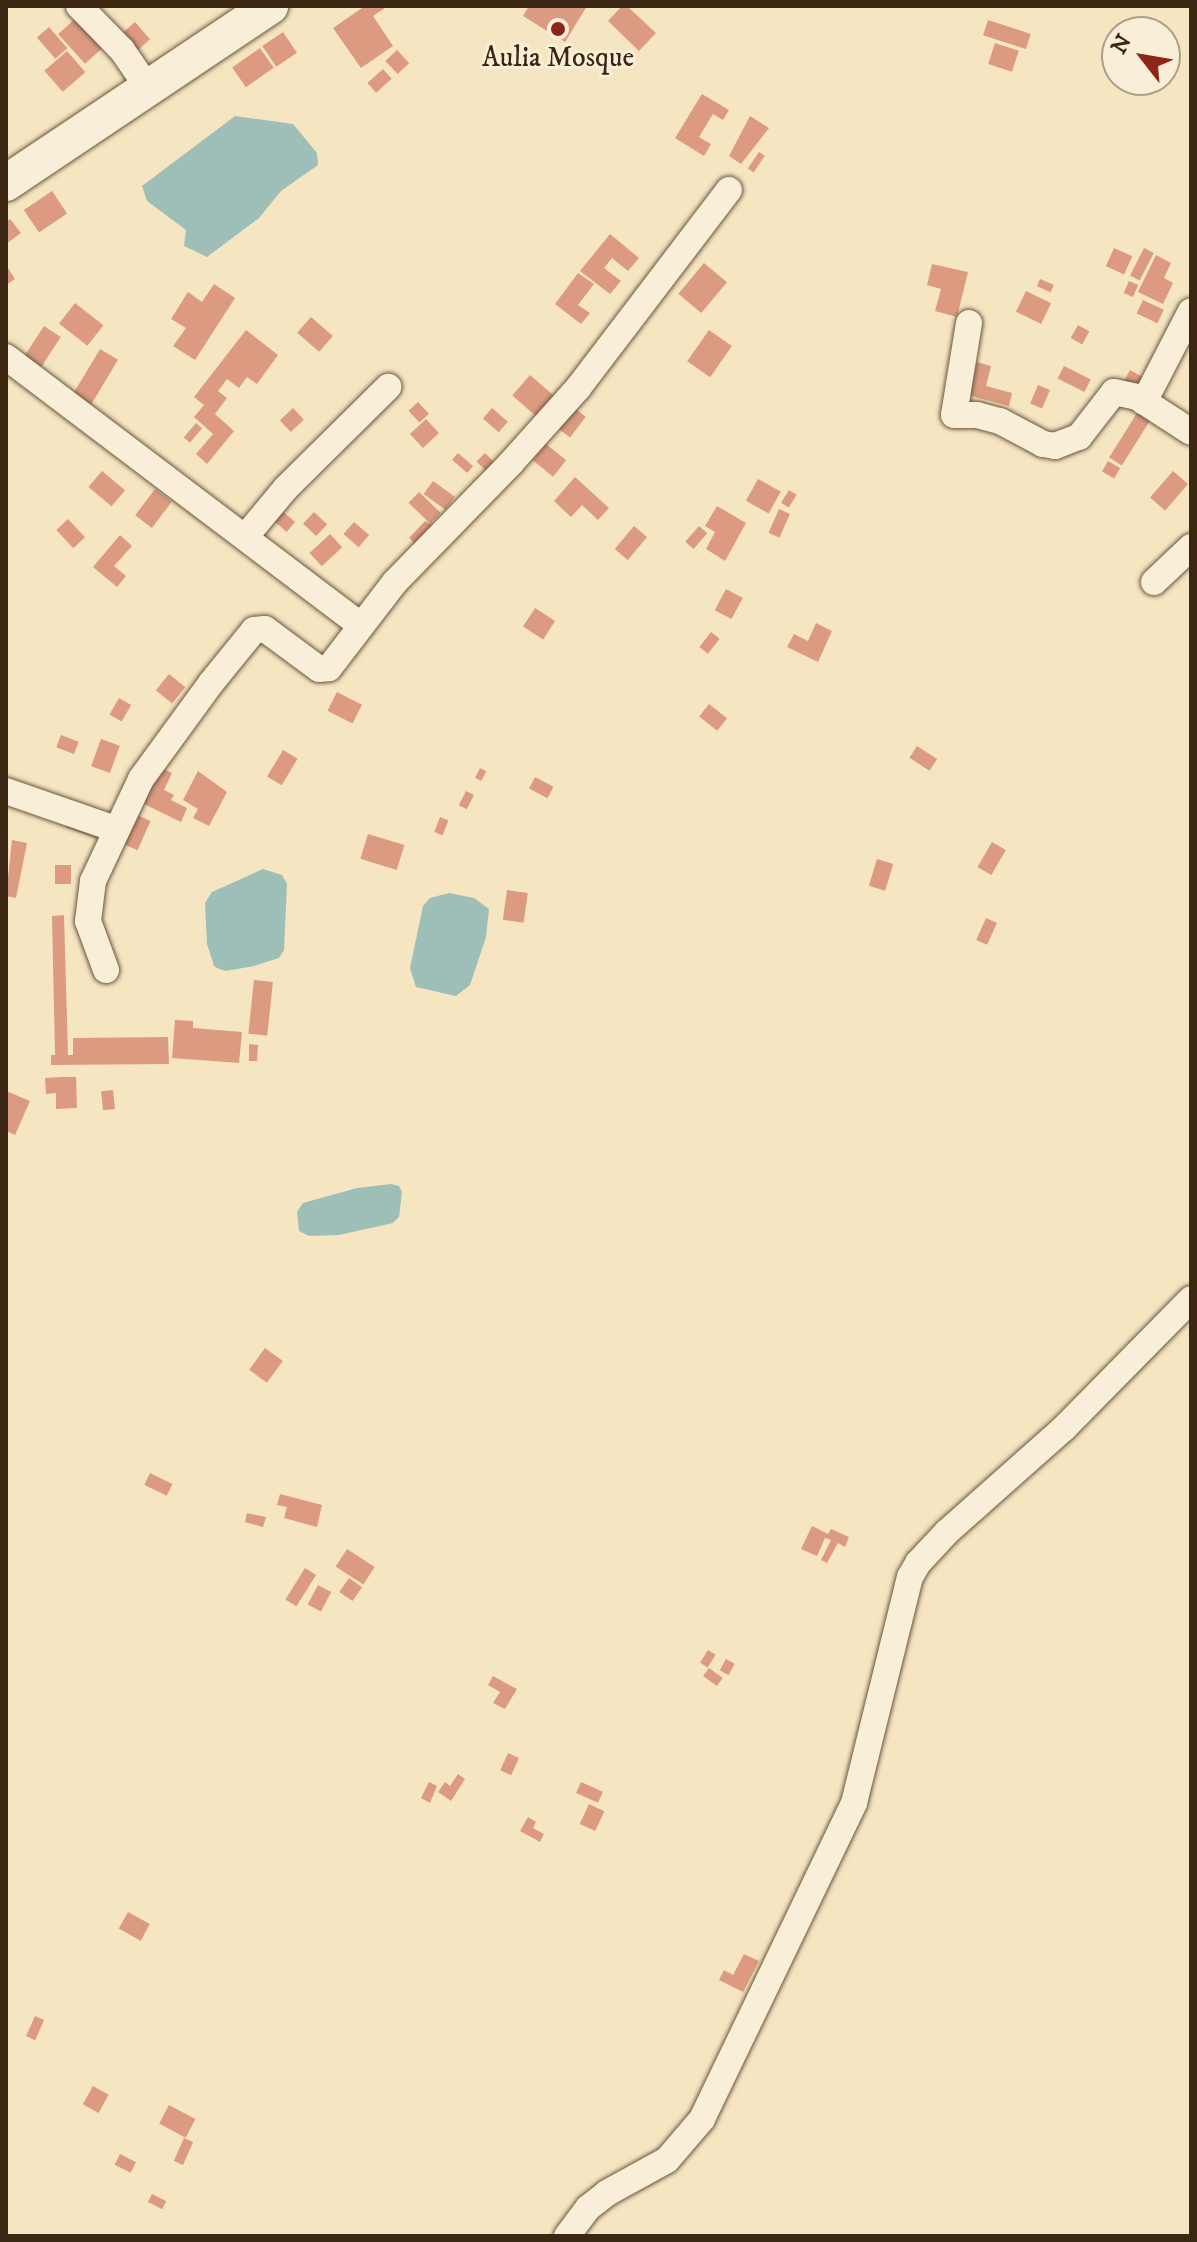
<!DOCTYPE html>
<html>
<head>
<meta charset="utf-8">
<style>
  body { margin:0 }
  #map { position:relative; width:1197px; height:2242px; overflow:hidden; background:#f6e5c1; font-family:"IM FELL DW Pica",serif }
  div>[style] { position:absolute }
  .water>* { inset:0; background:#9dbfb7 }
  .building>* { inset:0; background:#dc9b80; transform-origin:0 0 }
  .roads { filter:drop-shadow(0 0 2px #6a563d) drop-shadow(0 0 2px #6a563d) }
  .street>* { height:26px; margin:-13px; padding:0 13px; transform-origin:13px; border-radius:13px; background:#f9eed7 }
  .secondary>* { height:36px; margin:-18px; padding:0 18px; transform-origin:18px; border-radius:18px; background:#f9eed7 }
  .dots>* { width:22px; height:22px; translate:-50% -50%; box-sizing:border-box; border:4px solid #f9eed7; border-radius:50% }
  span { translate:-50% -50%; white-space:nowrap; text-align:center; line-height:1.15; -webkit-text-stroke:6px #f9eed7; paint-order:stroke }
  .poi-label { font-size:28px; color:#3b2711 }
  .frame { position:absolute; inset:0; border:8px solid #3b2711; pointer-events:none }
  .north { position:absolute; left:1101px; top:16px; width:80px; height:80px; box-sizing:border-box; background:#f9eed7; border:2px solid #ad9e88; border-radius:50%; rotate:301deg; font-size:22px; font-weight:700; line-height:32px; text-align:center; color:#3b2711 }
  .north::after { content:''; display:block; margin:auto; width:28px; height:36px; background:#8f2418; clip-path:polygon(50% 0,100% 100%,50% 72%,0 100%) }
</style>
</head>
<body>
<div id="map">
  <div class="water">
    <i style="clip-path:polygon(235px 116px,293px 124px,317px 153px,318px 165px,281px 191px,259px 218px,207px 257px,184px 246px,186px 230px,147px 201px,142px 186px)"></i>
    <i style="clip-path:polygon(263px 869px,282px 875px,287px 884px,284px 950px,279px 958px,254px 966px,226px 971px,219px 969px,214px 966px,207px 944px,205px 903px,212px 892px)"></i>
    <i style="clip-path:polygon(449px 893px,474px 898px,489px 909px,486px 937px,470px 985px,456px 996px,416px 987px,410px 968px,423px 906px,430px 898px)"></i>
    <i style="clip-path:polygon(391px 1184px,399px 1186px,402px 1192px,399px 1217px,393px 1223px,339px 1235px,309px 1236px,299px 1231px,297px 1212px,303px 1203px,357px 1188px)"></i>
  </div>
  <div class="building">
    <i style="clip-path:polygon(365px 6px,388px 6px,373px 16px,393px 46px,361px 68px,333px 28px)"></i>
    <i style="clip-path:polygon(529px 6px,587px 6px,565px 42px,523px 16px)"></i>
    <i style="clip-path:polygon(622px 6px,627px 6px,656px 33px,639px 51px,608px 21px)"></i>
    <i style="left:76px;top:18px;width:40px;height:24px;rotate:48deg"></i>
    <i style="left:988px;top:20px;width:45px;height:16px;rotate:18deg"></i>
    <i style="left:135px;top:22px;width:23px;height:17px;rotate:49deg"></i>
    <i style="left:49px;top:27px;width:28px;height:16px;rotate:49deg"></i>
    <i style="left:283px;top:32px;width:25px;height:25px;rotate:56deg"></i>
    <i style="left:995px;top:43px;width:25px;height:22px;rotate:18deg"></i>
    <i style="left:260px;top:48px;width:24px;height:34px;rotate:55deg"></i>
    <i style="left:397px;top:50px;width:18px;height:16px;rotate:47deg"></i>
    <i style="left:67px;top:51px;width:28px;height:30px;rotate:49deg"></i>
    <i style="left:383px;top:69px;width:13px;height:21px;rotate:48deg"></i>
    <i style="clip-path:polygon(702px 94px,729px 110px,723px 120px,713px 114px,699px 137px,711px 144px,704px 156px,675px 138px)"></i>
    <i style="clip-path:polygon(750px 116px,769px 128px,741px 164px,729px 156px)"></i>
    <i style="left:759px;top:152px;width:7px;height:20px;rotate:34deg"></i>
    <i style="left:52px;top:191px;width:27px;height:34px;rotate:56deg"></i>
    <i style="clip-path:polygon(10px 219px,21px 233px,6px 244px,6px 222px)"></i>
    <i style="clip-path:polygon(610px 234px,639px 258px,628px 271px,612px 258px,604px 268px,621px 281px,610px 294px,580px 271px)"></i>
    <i style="left:1114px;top:248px;width:20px;height:20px;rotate:24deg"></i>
    <i style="left:1144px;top:248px;width:11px;height:31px;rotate:27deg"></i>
    <i style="clip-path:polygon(1156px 255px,1171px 263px,1164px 278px,1173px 283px,1163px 304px,1138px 292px)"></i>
    <i style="left:704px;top:263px;width:30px;height:40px;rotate:40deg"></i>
    <i style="clip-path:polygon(932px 264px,968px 272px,957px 317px,935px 311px,941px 289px,927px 285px)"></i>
    <i style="clip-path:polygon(6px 265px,15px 279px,6px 285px)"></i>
    <i style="clip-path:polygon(578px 273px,594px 284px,578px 305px,590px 313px,581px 324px,555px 304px)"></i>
    <i style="left:1040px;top:279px;width:15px;height:8px;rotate:23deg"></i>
    <i style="left:1129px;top:281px;width:10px;height:13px;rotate:24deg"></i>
    <i style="clip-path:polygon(214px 284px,235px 298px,195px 360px,173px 346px,186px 328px,171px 319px,188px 292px,202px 302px)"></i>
    <i style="left:1026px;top:291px;width:28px;height:23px;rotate:26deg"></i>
    <i style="left:1143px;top:300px;width:23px;height:15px;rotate:25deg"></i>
    <i style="left:75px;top:303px;width:36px;height:26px;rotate:38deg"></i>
    <i style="left:311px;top:317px;width:29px;height:21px;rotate:41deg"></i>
    <i style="left:1078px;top:325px;width:13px;height:15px;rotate:29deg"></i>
    <i style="left:44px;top:326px;width:20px;height:38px;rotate:33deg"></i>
    <i style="clip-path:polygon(246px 330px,278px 355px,257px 384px,247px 377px,239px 388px,227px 379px,218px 391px,227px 398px,215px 414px,234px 431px,207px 464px,196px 454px,213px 434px,194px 417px,204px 405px,194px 397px)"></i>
    <i style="left:709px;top:330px;width:28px;height:38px;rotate:35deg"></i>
    <i style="left:100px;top:349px;width:21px;height:55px;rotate:31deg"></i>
    <i style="clip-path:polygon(977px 362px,991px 366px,986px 386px,1012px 393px,1009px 406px,968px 395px)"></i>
    <i style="left:1064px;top:366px;width:30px;height:14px;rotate:27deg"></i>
    <i style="left:1130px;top:370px;width:23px;height:15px;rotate:29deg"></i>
    <i style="left:530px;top:375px;width:37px;height:27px;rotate:41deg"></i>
    <i style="left:1038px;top:385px;width:13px;height:20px;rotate:23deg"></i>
    <i style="left:418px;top:402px;width:16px;height:13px;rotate:47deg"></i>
    <i style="left:569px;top:404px;width:21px;height:26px;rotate:37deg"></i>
    <i style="left:1142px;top:405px;width:15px;height:62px;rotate:32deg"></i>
    <i style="left:293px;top:408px;width:16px;height:18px;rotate:47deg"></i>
    <i style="left:492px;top:408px;width:21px;height:14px;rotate:41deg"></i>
    <i style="left:426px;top:419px;width:19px;height:22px;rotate:47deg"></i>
    <i style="left:196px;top:423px;width:8px;height:19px;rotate:40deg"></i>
    <i style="left:546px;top:444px;width:26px;height:21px;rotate:39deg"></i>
    <i style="left:458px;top:453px;width:20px;height:9px;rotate:41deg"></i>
    <i style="left:485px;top:453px;width:16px;height:12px;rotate:45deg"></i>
    <i style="left:1108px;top:461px;width:14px;height:12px;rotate:30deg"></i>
    <i style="left:102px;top:471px;width:30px;height:21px;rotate:40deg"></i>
    <i style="left:1173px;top:471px;width:20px;height:35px;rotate:41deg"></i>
    <i style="clip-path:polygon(575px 477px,609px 508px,598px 520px,582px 505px,571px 517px,554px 501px)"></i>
    <i style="left:758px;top:479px;width:26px;height:25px;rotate:29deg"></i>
    <i style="left:433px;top:481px;width:27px;height:16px;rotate:36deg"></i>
    <i style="left:155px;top:489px;width:21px;height:33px;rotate:37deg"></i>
    <i style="left:789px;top:490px;width:9px;height:15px;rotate:32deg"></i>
    <i style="left:419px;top:492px;width:30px;height:15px;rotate:44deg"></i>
    <i style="clip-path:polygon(717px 506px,746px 523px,725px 561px,706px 549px,715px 532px,705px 526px)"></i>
    <i style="left:280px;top:509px;width:20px;height:13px;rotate:41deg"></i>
    <i style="left:779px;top:509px;width:12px;height:26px;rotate:24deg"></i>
    <i style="left:314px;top:512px;width:18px;height:16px;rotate:43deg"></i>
    <i style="left:68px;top:519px;width:25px;height:16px;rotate:47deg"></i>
    <i style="clip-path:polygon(425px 521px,440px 529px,421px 549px,409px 538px)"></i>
    <i style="left:354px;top:522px;width:20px;height:16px;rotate:41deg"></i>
    <i style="left:634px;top:526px;width:17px;height:30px;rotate:40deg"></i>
    <i style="left:699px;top:526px;width:11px;height:21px;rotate:41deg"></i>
    <i style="left:330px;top:534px;width:18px;height:28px;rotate:47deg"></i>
    <i style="clip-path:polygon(120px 535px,132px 546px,114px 566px,126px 576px,117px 587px,93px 567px)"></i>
    <i style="left:726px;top:589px;width:19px;height:24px;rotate:28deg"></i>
    <i style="left:535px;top:608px;width:24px;height:22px;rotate:33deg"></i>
    <i style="clip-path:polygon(816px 623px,832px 631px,818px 662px,787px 647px,794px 634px,808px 641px)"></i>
    <i style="left:711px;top:632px;width:11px;height:19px;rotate:38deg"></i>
    <i style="left:169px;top:674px;width:21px;height:21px;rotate:39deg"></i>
    <i style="left:337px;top:692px;width:28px;height:21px;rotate:27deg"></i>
    <i style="left:119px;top:698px;width:14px;height:19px;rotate:30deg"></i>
    <i style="left:709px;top:704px;width:23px;height:16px;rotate:38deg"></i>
    <i style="left:61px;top:735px;width:19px;height:13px;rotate:21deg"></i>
    <i style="left:101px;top:739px;width:20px;height:29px;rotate:20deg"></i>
    <i style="left:917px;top:746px;width:24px;height:14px;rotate:33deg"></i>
    <i style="left:283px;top:750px;width:17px;height:31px;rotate:31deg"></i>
    <i style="clip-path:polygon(159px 767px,172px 773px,164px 790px,174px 795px,171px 800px,187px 808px,181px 822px,142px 803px)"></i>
    <i style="left:480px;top:768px;width:7px;height:11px;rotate:27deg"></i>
    <i style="clip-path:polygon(198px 771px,227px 792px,209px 826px,193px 818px,198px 809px,183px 800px)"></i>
    <i style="left:535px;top:777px;width:21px;height:13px;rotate:28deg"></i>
    <i style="left:466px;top:791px;width:9px;height:16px;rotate:27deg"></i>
    <i style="left:135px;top:814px;width:17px;height:32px;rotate:24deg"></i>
    <i style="left:69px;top:817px;width:33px;height:11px;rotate:20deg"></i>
    <i style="left:440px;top:817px;width:9px;height:16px;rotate:21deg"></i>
    <i style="left:368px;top:834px;width:38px;height:26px;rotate:17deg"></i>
    <i style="clip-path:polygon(12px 840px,27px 843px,16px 898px,6px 896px)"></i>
    <i style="left:992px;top:842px;width:16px;height:29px;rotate:30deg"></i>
    <i style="left:877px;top:859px;width:17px;height:28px;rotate:17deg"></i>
    <i style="left:55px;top:865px;width:16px;height:19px"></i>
    <i style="left:507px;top:890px;width:21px;height:30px;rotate:8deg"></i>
    <i style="clip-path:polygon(64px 915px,68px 1055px,73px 1055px,73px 1038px,168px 1037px,169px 1064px,51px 1065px,51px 1055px,55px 1055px,52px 916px)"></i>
    <i style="left:986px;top:918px;width:12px;height:24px;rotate:24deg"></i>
    <i style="left:254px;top:980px;width:19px;height:54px;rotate:6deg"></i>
    <i style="clip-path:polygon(175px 1020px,193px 1021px,193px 1028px,242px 1032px,239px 1063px,172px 1058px)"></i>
    <i style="clip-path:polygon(249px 1044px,258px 1045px,257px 1061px,249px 1061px)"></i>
    <i style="clip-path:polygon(62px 1077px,76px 1077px,77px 1108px,56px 1109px,56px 1093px,46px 1094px,45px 1078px)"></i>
    <i style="left:113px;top:1090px;width:19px;height:12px;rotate:84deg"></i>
    <i style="clip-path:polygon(6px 1091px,30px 1101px,15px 1135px,6px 1131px)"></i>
    <i style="left:265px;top:1348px;width:22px;height:27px;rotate:36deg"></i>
    <i style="left:150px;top:1473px;width:25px;height:13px;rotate:26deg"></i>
    <i style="clip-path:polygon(280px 1494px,322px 1505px,317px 1527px,284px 1518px,287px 1507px,277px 1505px)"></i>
    <i style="clip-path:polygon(247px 1513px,266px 1517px,263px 1527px,245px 1522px)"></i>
    <i style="clip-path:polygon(812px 1526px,828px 1534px,831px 1529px,849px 1537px,845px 1547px,838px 1543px,827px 1563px,821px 1560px,831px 1540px,825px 1538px,817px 1556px,801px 1549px)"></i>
    <i style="left:347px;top:1549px;width:33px;height:21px;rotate:33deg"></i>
    <i style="left:305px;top:1568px;width:13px;height:37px;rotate:32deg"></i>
    <i style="left:349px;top:1578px;width:16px;height:17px;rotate:35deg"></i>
    <i style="left:318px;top:1585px;width:15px;height:22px;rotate:28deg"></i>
    <i style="left:708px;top:1650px;width:9px;height:15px;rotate:32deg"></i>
    <i style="left:726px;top:1659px;width:10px;height:13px;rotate:29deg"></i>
    <i style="left:709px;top:1668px;width:17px;height:10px;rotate:36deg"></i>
    <i style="clip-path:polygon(493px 1676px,517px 1689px,505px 1709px,493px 1703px,500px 1692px,488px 1685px)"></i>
    <i style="left:508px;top:1753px;width:12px;height:19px;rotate:24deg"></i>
    <i style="clip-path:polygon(458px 1774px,465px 1779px,451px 1801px,438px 1792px,445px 1782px,450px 1786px)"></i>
    <i style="clip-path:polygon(429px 1782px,437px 1786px,430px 1803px,421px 1798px)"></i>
    <i style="left:581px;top:1782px;width:24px;height:12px;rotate:24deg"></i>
    <i style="left:589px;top:1804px;width:17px;height:22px;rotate:25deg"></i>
    <i style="clip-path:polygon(528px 1817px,536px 1822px,533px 1828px,544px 1834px,540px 1842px,520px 1831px)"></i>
    <i style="left:128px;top:1912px;width:25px;height:19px;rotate:29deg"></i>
    <i style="clip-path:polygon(744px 1954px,759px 1961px,743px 1992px,719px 1980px,724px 1970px,733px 1975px)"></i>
    <i style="left:35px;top:2016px;width:10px;height:22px;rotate:24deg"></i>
    <i style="left:93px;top:2086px;width:18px;height:21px;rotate:29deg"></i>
    <i style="left:169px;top:2105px;width:30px;height:21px;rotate:28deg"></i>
    <i style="left:184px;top:2138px;width:10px;height:25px;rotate:24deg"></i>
    <i style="left:120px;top:2154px;width:18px;height:12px;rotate:27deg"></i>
    <i style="left:152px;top:2194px;width:16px;height:9px;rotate:27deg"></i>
  </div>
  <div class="roads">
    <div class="street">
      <i style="left:79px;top:6px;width:62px;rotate:45.7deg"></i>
      <i style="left:122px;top:50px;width:46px;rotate:55.6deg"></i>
      <i style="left:969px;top:323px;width:93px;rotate:99.3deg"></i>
      <i style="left:954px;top:415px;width:23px"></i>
      <i style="left:977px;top:415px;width:24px;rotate:15deg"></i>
      <i style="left:1000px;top:421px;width:49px;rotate:28.1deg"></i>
      <i style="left:1043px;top:444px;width:12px;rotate:9deg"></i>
      <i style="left:1055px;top:446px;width:26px;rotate:-21deg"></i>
      <i style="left:1079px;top:437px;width:57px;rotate:-52.1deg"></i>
      <i style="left:1114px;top:392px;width:24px;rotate:12deg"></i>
      <i style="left:1137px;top:397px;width:64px;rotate:32.9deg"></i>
      <i style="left:6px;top:357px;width:444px;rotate:37.1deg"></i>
      <i style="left:1144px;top:402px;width:102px;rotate:-62.7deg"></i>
      <i style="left:246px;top:536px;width:62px;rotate:-50.2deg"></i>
      <i style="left:286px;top:488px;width:144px;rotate:-44.7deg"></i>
      <i style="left:1154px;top:582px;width:51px;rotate:-43.4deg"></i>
      <i style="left:6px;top:791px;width:115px;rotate:19.2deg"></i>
      <i style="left:106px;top:970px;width:52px;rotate:-110.2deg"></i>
      <i style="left:88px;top:921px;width:40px;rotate:-82.9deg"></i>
      <i style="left:93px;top:881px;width:113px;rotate:-64.8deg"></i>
      <i style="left:141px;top:779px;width:119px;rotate:-53.9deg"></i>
      <i style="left:211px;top:683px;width:68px;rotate:-50.9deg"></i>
      <i style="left:254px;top:630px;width:11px;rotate:-5deg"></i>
      <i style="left:265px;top:629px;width:67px;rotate:36.5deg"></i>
      <i style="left:319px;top:669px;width:10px;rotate:-6deg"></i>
      <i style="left:329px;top:668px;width:108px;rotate:-52.5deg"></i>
      <i style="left:395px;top:582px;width:166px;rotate:-45.7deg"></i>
      <i style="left:511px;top:463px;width:101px;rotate:-48.2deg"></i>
      <i style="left:578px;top:388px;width:249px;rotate:-52.7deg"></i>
      <i style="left:567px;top:2236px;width:35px;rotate:-53deg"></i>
      <i style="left:588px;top:2208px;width:24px;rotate:-38deg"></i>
      <i style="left:607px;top:2193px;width:68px;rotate:-28.8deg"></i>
      <i style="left:667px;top:2160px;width:54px;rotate:-49.5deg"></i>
      <i style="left:702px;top:2119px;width:351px;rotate:-64.3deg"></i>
      <i style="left:854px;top:1803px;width:233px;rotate:-76.1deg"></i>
      <i style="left:910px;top:1577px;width:16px;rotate:-60deg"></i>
      <i style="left:918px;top:1563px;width:42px;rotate:-46.9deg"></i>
      <i style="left:947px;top:1532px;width:157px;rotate:-41.6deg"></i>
      <i style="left:1064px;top:1428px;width:181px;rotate:-45.4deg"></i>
    </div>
    <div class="secondary">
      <i style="left:6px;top:183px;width:318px;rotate:-33.8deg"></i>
    </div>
  </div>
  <div class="dots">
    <i style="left:558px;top:29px;background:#8f2418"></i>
  </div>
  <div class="poi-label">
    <span style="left:558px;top:58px">Aulia Mosque</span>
  </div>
  <div class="frame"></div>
  <div class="north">N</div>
</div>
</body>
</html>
